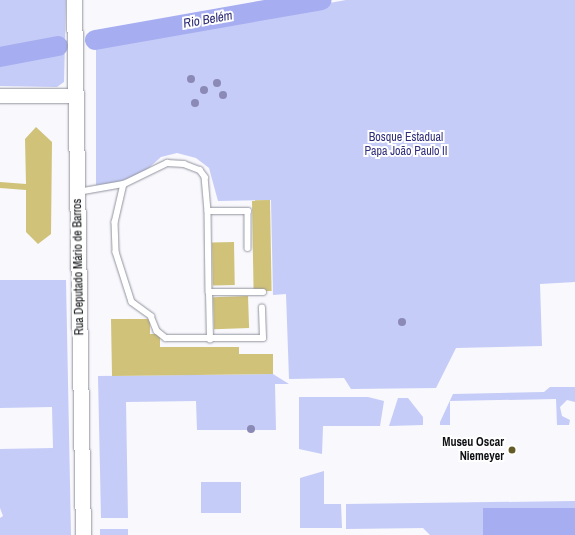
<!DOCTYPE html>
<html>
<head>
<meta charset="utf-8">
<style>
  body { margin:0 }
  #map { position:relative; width:575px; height:535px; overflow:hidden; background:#f8f8fd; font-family:"Archivo Narrow",sans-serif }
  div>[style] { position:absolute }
  .green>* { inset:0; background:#c5ccf7; transform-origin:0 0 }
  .water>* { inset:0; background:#a6adf0; transform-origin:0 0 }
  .river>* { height:20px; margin:-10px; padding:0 10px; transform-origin:10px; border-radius:10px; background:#a6adf0 }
  .building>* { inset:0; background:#d0c279; transform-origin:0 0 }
  .roads { filter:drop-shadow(0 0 1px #91939e) drop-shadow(0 0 1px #91939e) }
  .service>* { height:5.5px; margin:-2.75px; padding:0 2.75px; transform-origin:2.75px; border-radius:2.75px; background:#fff }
  .tertiary>* { height:14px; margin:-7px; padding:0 7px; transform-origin:7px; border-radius:7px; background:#fff }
  .secondary>* { height:15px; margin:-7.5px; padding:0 7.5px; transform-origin:7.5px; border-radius:7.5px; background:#fff }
  .trees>* { width:8px; height:8px; margin:-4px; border-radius:50%; background:#8b89b6 }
  .dots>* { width:11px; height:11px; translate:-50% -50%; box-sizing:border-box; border:2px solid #fff; border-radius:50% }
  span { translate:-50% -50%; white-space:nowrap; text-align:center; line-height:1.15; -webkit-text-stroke:4px #fff; paint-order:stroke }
  .park-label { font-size:12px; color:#312f7b }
  .street-label { font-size:12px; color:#0e0f13 }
  .poi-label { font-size:12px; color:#0e0f13; font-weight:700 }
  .right { translate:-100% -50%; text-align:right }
  .water-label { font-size:13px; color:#2c2975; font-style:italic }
</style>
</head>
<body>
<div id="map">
  <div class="green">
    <i style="clip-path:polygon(0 0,66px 0,64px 82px,57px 87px,0 86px)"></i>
    <i style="clip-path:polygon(346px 0,575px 0,575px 282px,540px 284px,542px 346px,456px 348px,436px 388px,351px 389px,344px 378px,289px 379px,286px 294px,273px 295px,271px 200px,218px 201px,209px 168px,196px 158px,177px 153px,161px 157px,143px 173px,116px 183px,96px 185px,96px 45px)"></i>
    <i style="clip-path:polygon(0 280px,66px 280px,71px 535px,0 535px,0 518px,3px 516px,0 508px,0 449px,53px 448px,52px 407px,0 408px)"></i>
    <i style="clip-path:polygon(273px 374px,289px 384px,275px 384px,276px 430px,197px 430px,196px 401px,126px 402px,128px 518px,101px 518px,98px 376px)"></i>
    <i style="clip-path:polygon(550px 387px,575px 387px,575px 402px,567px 400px,560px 407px,562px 416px,570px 420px,569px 425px,557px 425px,556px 399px,450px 401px,450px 425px,440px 425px,440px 422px,453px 394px,544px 392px)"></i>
    <i style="clip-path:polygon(299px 397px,368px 397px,384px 401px,380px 426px,323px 426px,322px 454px,299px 449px)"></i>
    <i style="clip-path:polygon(398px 398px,408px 398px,423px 417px,423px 425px,389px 426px)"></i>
    <i style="clip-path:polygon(324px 471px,324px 504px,341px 504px,342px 528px,300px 528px,300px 478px)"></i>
    <i style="left:241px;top:482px;width:31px;height:40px;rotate:90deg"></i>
    <i style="clip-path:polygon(575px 501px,575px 535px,430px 535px,423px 528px,346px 529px,346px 504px)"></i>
    <i style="left:100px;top:529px;width:28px;height:6px"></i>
  </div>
  <div class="water">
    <i style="left:575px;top:508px;width:27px;height:92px;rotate:90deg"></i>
  </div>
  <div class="river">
    <i style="left:95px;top:40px;width:230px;rotate:-10deg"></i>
    <i style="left:0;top:57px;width:59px;rotate:-10.7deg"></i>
  </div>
  <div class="building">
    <i style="clip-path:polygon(36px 127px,52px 142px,51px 234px,38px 244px,26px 232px,26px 190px,0 188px,0 182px,26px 184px,25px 139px)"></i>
    <i style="left:270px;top:200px;width:91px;height:18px;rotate:89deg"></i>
    <i style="left:234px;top:242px;width:43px;height:22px;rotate:89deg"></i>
    <i style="left:248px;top:296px;width:32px;height:35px;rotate:88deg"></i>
    <i style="clip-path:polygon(111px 319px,150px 319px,150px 334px,160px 334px,160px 347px,239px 347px,239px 354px,273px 354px,273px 374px,112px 376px)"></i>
  </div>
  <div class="roads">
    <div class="service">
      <i style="left:124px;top:184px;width:39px;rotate:103deg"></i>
      <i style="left:115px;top:222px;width:30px;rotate:88deg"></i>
      <i style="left:116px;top:252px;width:52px;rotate:72.3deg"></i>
      <i style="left:132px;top:302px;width:24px;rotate:36deg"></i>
      <i style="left:151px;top:316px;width:16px;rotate:68deg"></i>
      <i style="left:157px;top:331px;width:11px;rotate:38deg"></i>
      <i style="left:166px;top:338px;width:97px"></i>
      <i style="left:263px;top:338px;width:30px;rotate:-92deg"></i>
      <i style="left:78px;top:192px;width:47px;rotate:-9.9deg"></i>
      <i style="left:124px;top:184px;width:48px;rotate:-26deg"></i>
      <i style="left:167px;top:163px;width:17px;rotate:3deg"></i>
      <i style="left:184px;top:164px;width:17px;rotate:21deg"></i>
      <i style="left:200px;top:170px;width:9px;rotate:54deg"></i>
      <i style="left:205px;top:177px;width:34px;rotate:85deg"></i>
      <i style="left:208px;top:211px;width:40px"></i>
      <i style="left:248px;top:211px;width:37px;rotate:90deg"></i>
      <i style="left:208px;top:211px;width:81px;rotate:89.3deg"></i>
      <i style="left:210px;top:340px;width:48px;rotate:-91.2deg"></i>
      <i style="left:209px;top:292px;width:54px"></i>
    </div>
    <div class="tertiary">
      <i style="left:0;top:96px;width:76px"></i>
    </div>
    <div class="secondary">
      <i style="left:74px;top:0;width:535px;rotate:89.04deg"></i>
    </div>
  </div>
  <div class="trees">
    <i style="left:191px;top:79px"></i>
    <i style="left:217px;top:83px"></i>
    <i style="left:204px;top:90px"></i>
    <i style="left:223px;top:95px"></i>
    <i style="left:195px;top:103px"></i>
    <i style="left:402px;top:322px"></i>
    <i style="left:251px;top:429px"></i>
  </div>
  <div class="dots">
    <i style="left:512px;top:450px;background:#655b27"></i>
  </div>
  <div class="park-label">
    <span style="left:406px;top:145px">Bosque Estadual<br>Papa João Paulo II</span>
  </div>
  <div class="street-label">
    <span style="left:79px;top:267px;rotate:-91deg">Rua Deputado Mário de Barros</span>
  </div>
  <div class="poi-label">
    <span class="right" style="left:504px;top:450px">Museu Oscar<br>Niemeyer</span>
  </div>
  <div class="water-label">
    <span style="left:208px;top:20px;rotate:-10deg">Rio Belém</span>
  </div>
</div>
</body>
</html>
